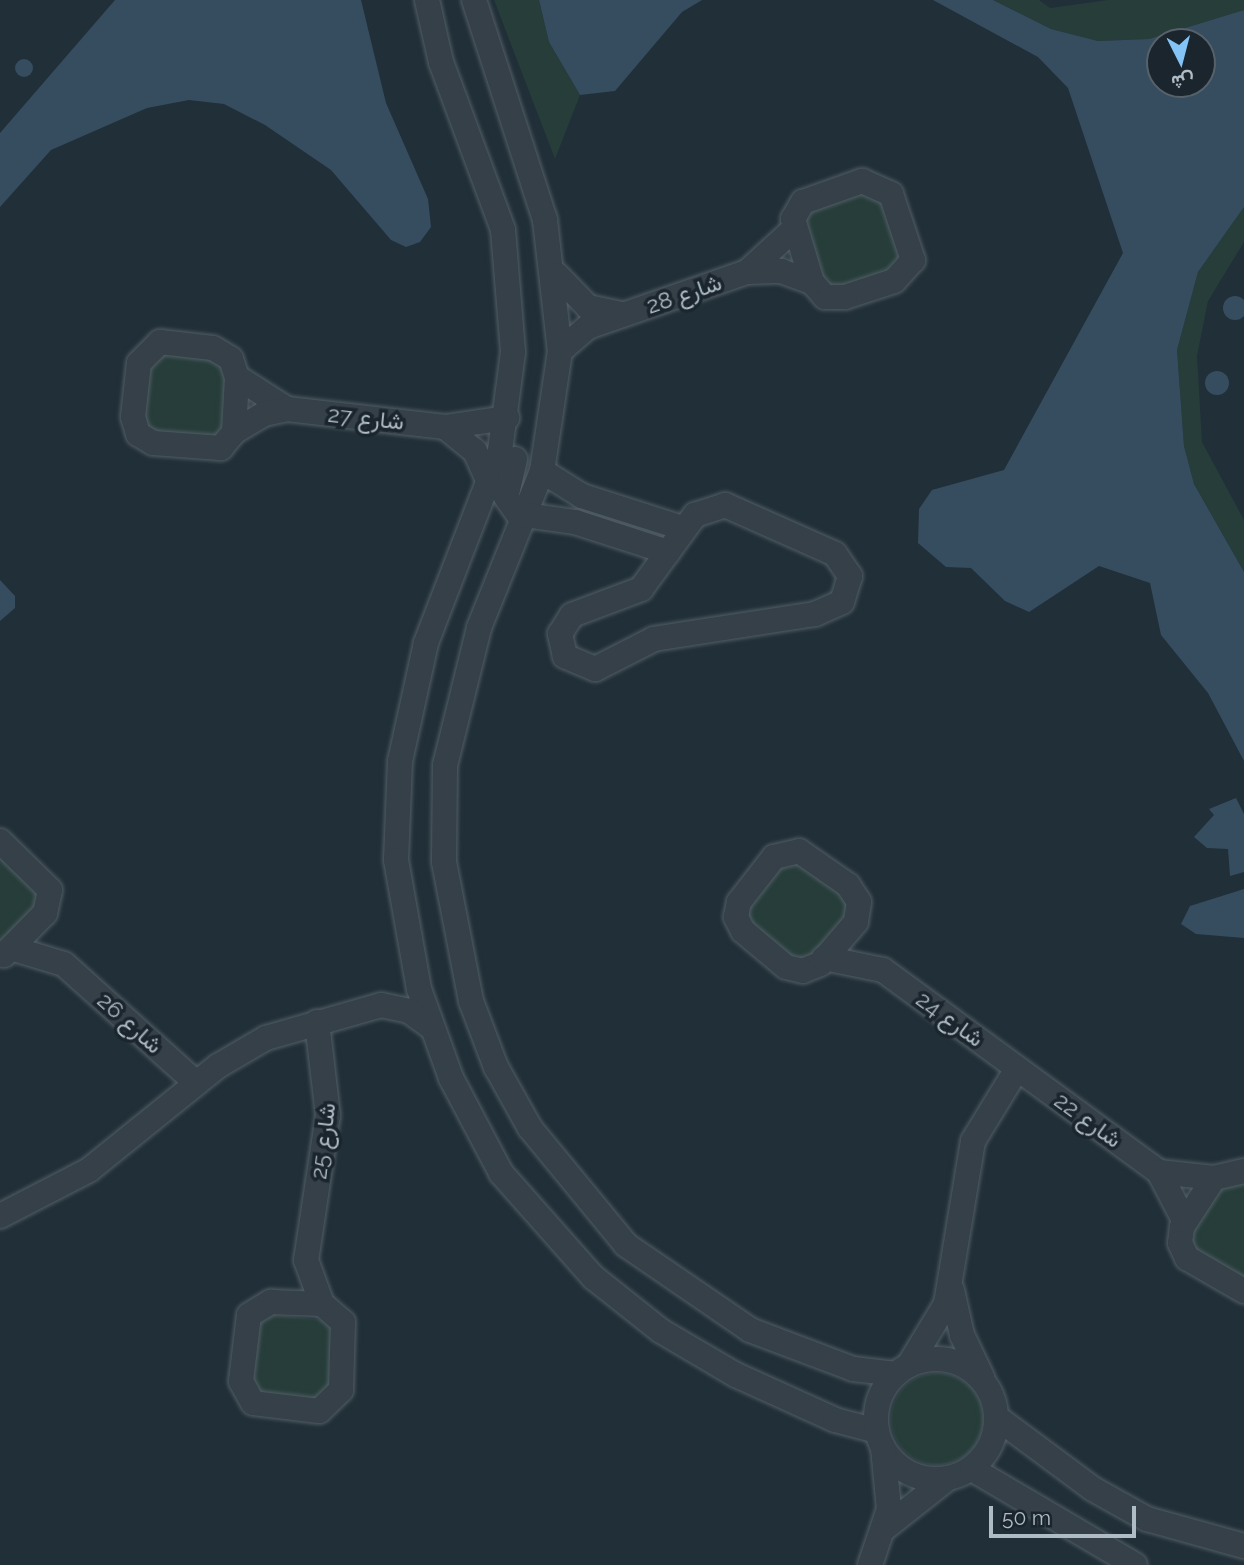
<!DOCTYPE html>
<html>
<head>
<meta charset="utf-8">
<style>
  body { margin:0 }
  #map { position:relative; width:1244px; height:1565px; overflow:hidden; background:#212f38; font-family:Raleway,Vazirmatn,sans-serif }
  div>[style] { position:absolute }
  .green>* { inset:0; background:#263d3a }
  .round { border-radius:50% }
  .water>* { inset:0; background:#354d5f }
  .roads { filter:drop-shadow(0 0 2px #525e66) drop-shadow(0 0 2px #525e66) }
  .minor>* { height:24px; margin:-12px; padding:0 12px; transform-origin:12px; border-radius:12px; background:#354048 }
  .minor>.ring { margin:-12px; padding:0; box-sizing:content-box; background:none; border:24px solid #354048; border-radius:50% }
  span { translate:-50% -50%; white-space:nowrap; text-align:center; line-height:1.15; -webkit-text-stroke:7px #1a252d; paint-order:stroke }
  .street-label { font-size:23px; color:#afbbc5 }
  .north { position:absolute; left:1146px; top:28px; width:70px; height:70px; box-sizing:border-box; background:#1a252d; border:2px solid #56616a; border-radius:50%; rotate:174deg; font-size:19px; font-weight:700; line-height:28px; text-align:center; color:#afbbc5 }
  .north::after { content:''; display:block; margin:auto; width:24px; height:32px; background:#84c3f5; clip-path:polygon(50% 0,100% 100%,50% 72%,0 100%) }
  .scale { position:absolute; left:989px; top:1506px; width:147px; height:32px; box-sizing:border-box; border:4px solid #afbbc5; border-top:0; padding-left:9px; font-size:21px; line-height:24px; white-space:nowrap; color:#afbbc5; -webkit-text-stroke:5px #1a252d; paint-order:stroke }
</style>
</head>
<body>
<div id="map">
  <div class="green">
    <i style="clip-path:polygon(494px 0,539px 0,549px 42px,580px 95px,555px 159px)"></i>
    <i style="clip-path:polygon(993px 0,1039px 0,1050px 8px,1108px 0,1244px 0,1244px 10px,1149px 39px,1098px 41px,1051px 29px)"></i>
    <i style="clip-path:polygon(868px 191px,882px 195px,902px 252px,899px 267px,840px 290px,825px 286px,805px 221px,814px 209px)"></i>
    <i style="clip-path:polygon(1244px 207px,1244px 242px,1208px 301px,1197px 356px,1202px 442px,1244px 520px,1244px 572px,1194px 484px,1184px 446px,1177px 350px,1198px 272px)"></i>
    <i style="clip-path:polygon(158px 352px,228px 361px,225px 427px,216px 439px,153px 434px,141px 417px,148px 363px)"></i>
    <i style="clip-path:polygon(0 855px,36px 890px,38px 904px,0 945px)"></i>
    <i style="clip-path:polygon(794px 859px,848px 895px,851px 909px,817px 958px,802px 964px,750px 929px,748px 907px,780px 864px)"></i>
    <i style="clip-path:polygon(1244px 1181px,1244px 1281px,1189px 1246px,1188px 1225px,1220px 1182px)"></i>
    <i style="clip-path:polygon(267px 1314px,331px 1321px,333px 1386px,325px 1400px,261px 1398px,248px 1381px,251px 1328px)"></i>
    <i class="round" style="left:891px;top:1373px;width:92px;height:92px"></i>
  </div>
  <div class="water">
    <i style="clip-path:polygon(115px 0,361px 0,386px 103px,428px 199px,431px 227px,420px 242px,406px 247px,391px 240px,331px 170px,265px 125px,224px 104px,189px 100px,147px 108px,51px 150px,0 207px,0 133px)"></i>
    <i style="clip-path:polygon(539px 0,702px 0,682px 12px,615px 91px,580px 95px,549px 42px)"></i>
    <i style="clip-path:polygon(evenodd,933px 0,993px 0,1051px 29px,1098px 41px,1149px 39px,1244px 10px,1244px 207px,1198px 272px,1177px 350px,1184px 446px,1194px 484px,1244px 572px,1244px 761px,1208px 693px,1161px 635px,1150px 583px,1099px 566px,1029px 612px,1005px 601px,971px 568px,946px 567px,918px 543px,919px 509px,932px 490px,1004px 470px,1123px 253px,1068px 88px,1038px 57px,933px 0,1160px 42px,1202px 42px,1202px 84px,1160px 84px,1160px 42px)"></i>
    <i class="round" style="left:15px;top:59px;width:18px;height:18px"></i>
    <i class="round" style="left:1223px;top:296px;width:24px;height:24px"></i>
    <i class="round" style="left:1205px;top:371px;width:24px;height:24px"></i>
    <i style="clip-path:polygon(0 580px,15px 596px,15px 608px,0 621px)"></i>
    <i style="clip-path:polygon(1236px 798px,1244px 814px,1244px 872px,1230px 876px,1228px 849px,1207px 848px,1194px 837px,1214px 815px,1209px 809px)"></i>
    <i style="clip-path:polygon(1244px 889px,1244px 938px,1196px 934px,1181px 924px,1190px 906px)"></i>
  </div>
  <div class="roads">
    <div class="minor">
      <i style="left:427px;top:0;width:64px;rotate:77.3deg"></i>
      <i style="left:441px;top:62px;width:179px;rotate:69.7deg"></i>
      <i style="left:503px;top:230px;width:122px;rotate:85.3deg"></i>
      <i style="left:513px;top:352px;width:100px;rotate:97.5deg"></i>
      <i style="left:500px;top:451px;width:206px;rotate:111.1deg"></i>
      <i style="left:426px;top:643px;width:121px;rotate:102.4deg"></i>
      <i style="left:400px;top:761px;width:99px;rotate:92.3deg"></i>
      <i style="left:396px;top:860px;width:131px;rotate:79.9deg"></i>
      <i style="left:419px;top:989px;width:95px;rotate:70.2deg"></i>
      <i style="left:451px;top:1078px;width:107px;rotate:62.2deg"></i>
      <i style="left:501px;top:1173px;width:139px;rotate:48.5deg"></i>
      <i style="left:593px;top:1277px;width:87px;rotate:38.5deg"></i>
      <i style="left:661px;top:1331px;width:87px;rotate:30.4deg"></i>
      <i style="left:736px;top:1375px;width:109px;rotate:24.4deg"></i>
      <i style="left:835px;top:1420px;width:43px;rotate:14.7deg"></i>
      <i style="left:474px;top:0;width:231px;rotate:72.1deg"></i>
      <i style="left:545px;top:220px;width:132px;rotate:83.5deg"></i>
      <i style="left:560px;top:351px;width:121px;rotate:98.5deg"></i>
      <i style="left:542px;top:471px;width:169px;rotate:111.9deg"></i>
      <i style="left:479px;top:628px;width:141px;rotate:103.9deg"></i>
      <i style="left:445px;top:765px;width:97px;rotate:90.6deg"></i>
      <i style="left:444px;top:862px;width:142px;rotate:79deg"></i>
      <i style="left:471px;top:1001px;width:71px;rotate:69.3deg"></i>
      <i style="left:496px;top:1067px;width:70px;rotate:60.9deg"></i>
      <i style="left:530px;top:1128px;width:151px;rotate:50.6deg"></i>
      <i style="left:626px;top:1245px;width:150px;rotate:34.4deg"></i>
      <i style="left:750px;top:1330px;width:110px;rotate:20.7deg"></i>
      <i style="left:853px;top:1369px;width:43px;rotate:6.6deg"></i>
      <i style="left:862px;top:181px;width:32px;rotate:24deg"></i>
      <i style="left:891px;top:194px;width:70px;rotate:71.6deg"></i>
      <i style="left:913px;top:260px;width:28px;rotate:132deg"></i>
      <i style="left:894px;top:281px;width:52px;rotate:161.9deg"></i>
      <i style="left:845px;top:297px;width:20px;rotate:180deg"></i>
      <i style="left:825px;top:297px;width:20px;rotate:-131deg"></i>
      <i style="left:812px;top:282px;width:66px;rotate:-106.8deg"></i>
      <i style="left:793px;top:219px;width:20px;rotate:-60deg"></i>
      <i style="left:803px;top:202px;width:63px;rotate:-19.6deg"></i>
      <i style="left:748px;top:271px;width:62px;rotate:-42.4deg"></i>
      <i style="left:557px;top:275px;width:45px;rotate:45.9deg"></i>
      <i style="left:588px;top:307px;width:34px;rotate:12deg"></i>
      <i style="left:160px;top:342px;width:53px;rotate:6.5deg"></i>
      <i style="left:213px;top:348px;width:21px;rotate:31deg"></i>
      <i style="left:231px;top:359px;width:19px;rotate:72deg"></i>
      <i style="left:237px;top:377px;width:55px;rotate:93.1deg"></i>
      <i style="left:234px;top:432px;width:21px;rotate:129deg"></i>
      <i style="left:221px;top:448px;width:68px;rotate:-175.8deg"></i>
      <i style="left:153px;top:443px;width:17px;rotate:-149deg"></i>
      <i style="left:138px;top:434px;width:18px;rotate:-106deg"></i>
      <i style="left:133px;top:417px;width:54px;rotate:-83.7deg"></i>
      <i style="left:139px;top:363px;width:30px;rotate:-45deg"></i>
      <i style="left:560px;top:351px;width:37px;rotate:-41deg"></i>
      <i style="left:588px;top:327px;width:168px;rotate:-19.1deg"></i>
      <i style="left:747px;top:272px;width:34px;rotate:-2deg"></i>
      <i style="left:781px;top:271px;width:33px;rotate:20deg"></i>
      <i style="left:237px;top:377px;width:59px;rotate:32.6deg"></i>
      <i style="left:445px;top:427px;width:38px;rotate:39deg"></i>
      <i style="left:475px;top:451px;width:37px;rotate:66deg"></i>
      <i style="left:234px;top:432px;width:35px;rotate:-31deg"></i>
      <i style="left:264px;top:414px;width:24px;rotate:-12deg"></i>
      <i style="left:287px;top:409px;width:159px;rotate:6.5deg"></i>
      <i style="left:445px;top:427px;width:63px;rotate:-8.3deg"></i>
      <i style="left:515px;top:459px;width:39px;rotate:103deg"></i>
      <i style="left:506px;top:497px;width:21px;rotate:55deg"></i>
      <i style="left:518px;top:514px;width:58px;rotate:8deg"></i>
      <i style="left:575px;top:522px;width:98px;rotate:17.9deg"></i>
      <i style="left:542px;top:471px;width:47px;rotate:32deg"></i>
      <i style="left:582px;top:496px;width:105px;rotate:17.7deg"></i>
      <i style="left:725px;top:505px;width:120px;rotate:24deg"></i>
      <i style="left:835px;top:554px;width:27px;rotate:56deg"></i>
      <i style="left:850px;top:576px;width:27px;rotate:107deg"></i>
      <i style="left:842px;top:602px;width:30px;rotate:156deg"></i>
      <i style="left:815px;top:614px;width:163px;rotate:171.2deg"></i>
      <i style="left:654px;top:639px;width:66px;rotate:153deg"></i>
      <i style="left:595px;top:669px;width:33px;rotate:-157deg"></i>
      <i style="left:565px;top:656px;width:23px;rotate:-103deg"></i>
      <i style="left:560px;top:634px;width:22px;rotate:-58deg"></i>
      <i style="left:572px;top:615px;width:74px;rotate:-20.6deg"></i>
      <i style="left:641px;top:589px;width:92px;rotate:-53.9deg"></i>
      <i style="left:695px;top:515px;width:32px;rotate:-18deg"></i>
      <i style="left:0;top:841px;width:70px;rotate:44.4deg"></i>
      <i style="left:50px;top:890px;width:24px;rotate:102deg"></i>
      <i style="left:45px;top:913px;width:59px;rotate:134.3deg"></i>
      <i style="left:799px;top:851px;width:60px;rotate:34.8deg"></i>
      <i style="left:848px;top:885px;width:20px;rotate:57deg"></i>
      <i style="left:859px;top:902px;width:20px;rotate:99deg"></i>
      <i style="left:856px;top:922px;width:55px;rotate:130.6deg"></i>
      <i style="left:820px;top:964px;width:18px;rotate:158deg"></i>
      <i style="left:803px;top:971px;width:17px;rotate:-167deg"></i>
      <i style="left:786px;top:967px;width:56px;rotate:-140.1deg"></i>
      <i style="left:743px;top:931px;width:16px;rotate:-117deg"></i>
      <i style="left:736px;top:917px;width:15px;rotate:-79deg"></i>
      <i style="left:739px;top:902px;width:57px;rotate:-52.1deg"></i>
      <i style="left:774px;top:857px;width:26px;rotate:-13deg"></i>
      <i style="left:11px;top:948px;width:55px;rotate:16.8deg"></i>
      <i style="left:64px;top:964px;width:178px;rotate:42deg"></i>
      <i style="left:824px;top:958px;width:60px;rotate:11.5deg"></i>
      <i style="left:883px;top:970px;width:342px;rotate:36.2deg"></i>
      <i style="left:1159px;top:1172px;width:56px;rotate:62.5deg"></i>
      <i style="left:317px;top:1022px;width:94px;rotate:83.3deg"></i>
      <i style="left:328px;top:1115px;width:147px;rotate:98.6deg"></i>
      <i style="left:306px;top:1260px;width:47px;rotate:70deg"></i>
      <i style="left:322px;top:1304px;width:28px;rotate:41deg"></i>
      <i style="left:343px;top:1322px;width:68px;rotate:91.7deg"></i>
      <i style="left:341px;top:1390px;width:30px;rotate:136deg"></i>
      <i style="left:319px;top:1411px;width:66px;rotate:-173.1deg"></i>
      <i style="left:253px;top:1403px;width:25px;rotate:-119deg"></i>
      <i style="left:241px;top:1381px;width:66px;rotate:-83.1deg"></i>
      <i style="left:249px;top:1315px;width:26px;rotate:-31deg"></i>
      <i style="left:271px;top:1302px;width:51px;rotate:2.2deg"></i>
      <i style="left:1244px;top:1171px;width:31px;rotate:167deg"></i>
      <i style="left:1214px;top:1178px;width:59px;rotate:123.1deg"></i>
      <i style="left:1182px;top:1227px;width:16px;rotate:97deg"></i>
      <i style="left:1180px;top:1243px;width:17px;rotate:65deg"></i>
      <i style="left:1187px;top:1258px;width:66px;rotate:30.1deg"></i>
      <i style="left:1159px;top:1172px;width:55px;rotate:6.2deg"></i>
      <i style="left:0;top:1216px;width:100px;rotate:-27.3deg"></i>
      <i style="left:89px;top:1170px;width:166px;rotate:-38.9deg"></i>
      <i style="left:218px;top:1066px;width:56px;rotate:-30.3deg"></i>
      <i style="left:266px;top:1038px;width:120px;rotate:-16deg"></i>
      <i style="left:381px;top:1005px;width:29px;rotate:12deg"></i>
      <i style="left:409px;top:1011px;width:29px;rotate:36deg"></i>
      <i style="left:952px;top:1290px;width:46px;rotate:77.5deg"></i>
      <i style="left:962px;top:1335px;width:47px;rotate:64.5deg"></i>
      <i class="ring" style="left:876px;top:1359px;width:96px;height:96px"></i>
      <i style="left:909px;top:1365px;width:71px;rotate:-58.8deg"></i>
      <i style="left:946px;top:1304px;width:165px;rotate:-80.6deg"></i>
      <i style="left:973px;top:1141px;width:84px;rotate:-58.6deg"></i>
      <i style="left:996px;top:1417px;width:121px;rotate:36.6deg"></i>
      <i style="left:1093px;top:1489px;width:62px;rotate:29.1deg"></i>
      <i style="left:1147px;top:1519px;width:101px;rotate:15.6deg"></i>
      <i style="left:972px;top:1469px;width:189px;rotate:30.5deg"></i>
      <i style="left:886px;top:1527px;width:79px;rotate:-38.3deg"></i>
      <i style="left:870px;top:1565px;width:59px;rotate:-71.3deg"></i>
      <i style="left:889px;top:1509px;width:61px;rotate:-95.6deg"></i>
    </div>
  </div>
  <div class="street-label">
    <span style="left:684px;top:294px;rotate:-19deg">شارع 28</span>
    <span style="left:366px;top:418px;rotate:6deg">شارع 27</span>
    <span style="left:950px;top:1019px;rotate:36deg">شارع 24</span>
    <span style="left:130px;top:1023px;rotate:42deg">شارع 26</span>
    <span style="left:1088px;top:1120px;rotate:36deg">شارع 22</span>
    <span style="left:323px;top:1141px;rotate:-83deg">شارع 25</span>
  </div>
  <div class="north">ش</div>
  <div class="scale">50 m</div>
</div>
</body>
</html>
